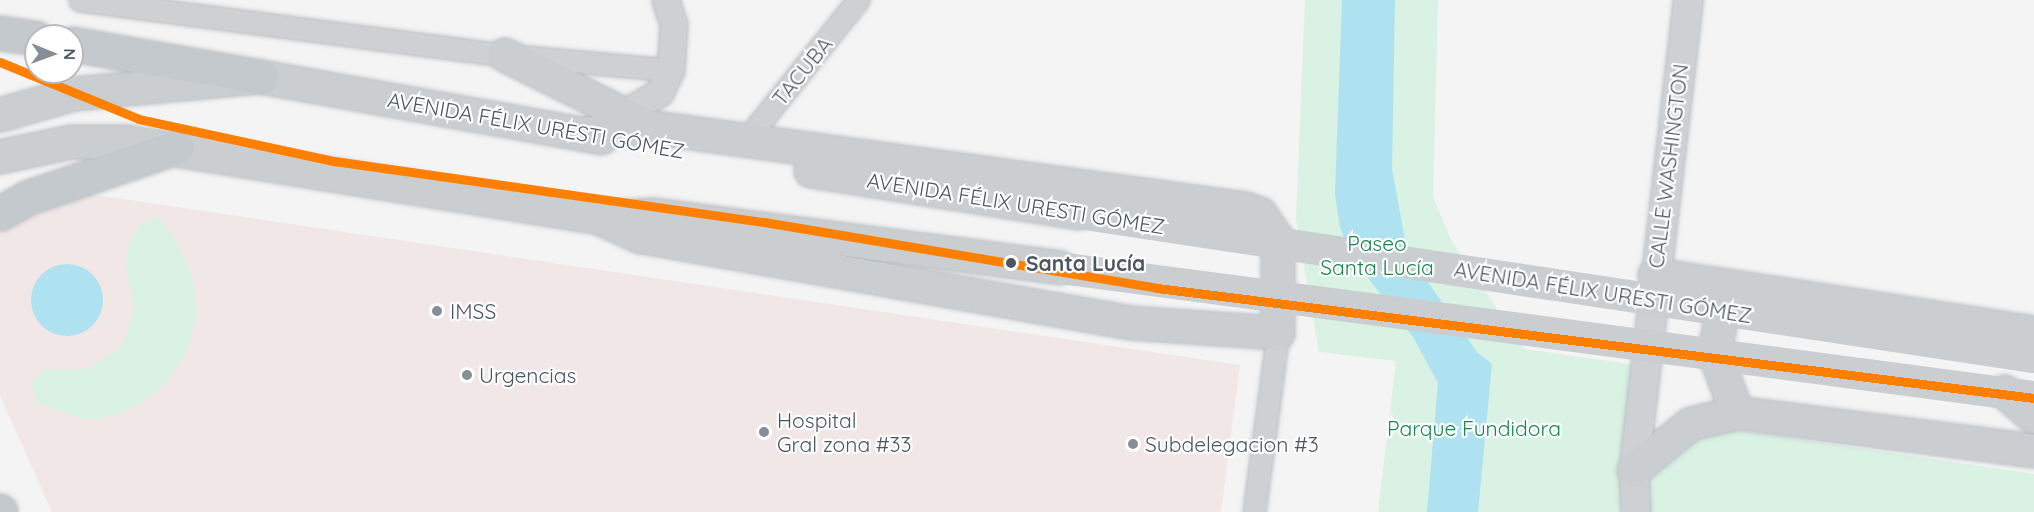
<!DOCTYPE html>
<html>
<head>
<meta charset="utf-8">
<style>
  body { margin:0 }
  #map { position:relative; width:2034px; height:512px; overflow:hidden; background:#f4f4f4; font-family:Quicksand,sans-serif }
  div>[style] { position:absolute }
  .medical>* { inset:0; background:#f1e7e6 }
  .green>* { inset:0; background:#d9f2e3 }
  .water>* { inset:0; background:#aee2f0 }
  .round { border-radius:50% }
  .roads { filter:drop-shadow(0 0 2px #b9bec3) drop-shadow(0 0 2px #b9bec3) }
  .minor>* { height:21px; margin:-10.5px; padding:0 10.5px; transform-origin:10.5px; border-radius:10.5px; background:#ced0d2 }
  .tertiary>* { height:26px; margin:-13px; padding:0 13px; transform-origin:13px; border-radius:13px; background:#ced0d2 }
  .secondary>* { height:28px; margin:-14px; padding:0 14px; transform-origin:14px; border-radius:14px; background:#ced0d4 }
  .primary>* { height:32px; margin:-16px; padding:0 16px; transform-origin:16px; border-radius:16px; background:#caced1 }
  .trunk>* { height:33px; margin:-16.5px; padding:0 16.5px; transform-origin:16.5px; border-radius:16.5px; background:#c4c9cd }
  .primary-bridge>* { height:32px; margin:-16px; padding:0 16px; transform-origin:16px; border-radius:16px; background:#caced1 }
  .metro-1>* { height:9px; margin:-4.5px; padding:0 4.5px; transform-origin:4.5px; border-radius:4.5px; background:#ff8000 }
  .dots>* { width:16px; height:16px; translate:-50% -50%; box-sizing:border-box; border:3px solid #fff; border-radius:50% }
  span { translate:-50% -50%; white-space:nowrap; text-align:center; line-height:1.15; -webkit-text-stroke:4.5px #fff; paint-order:stroke }
  .street-label { font-size:21px; color:#4a5661 }
  .park-label { font-size:21px; color:#17864f }
  .stop-label { font-size:21px; color:#4a5661; font-weight:700 }
  .left { translate:0 -50%; text-align:left }
  .poi-label { font-size:21px; color:#4a5661 }
  .north { position:absolute; left:24px; top:24px; width:60px; height:60px; box-sizing:border-box; background:#fff; border:2px solid #b7bbc0; border-radius:50%; rotate:91deg; font-size:16px; font-weight:700; line-height:24px; text-align:center; color:#4a5661 }
  .north::after { content:''; display:block; margin:auto; width:21px; height:27px; background:#868d94; clip-path:polygon(50% 0,100% 100%,50% 72%,0 100%) }
</style>
</head>
<body>
<div id="map">
  <div class="medical">
    <i style="clip-path:polygon(82px 193px,1240px 365px,1221px 512px,52px 512px,0 396px,0 231px,11px 219px)"></i>
  </div>
  <div class="green">
    <i style="clip-path:polygon(1305px 0,1438px 0,1433px 197px,1451px 240px,1524px 349px,1636px 365px,1630px 427px,1735px 430px,2034px 474px,2034px 512px,1378px 512px,1396px 361px,1319px 352px,1296px 219px)"></i>
    <i style="clip-path:polygon(159px 217px,179px 246px,193px 280px,196px 316px,187px 352px,167px 382px,139px 405px,105px 418px,82px 419px,36px 402px,32px 383px,42px 370px,87px 369px,121px 347px,135px 309px,126px 270px,127px 249px,141px 224px)"></i>
  </div>
  <div class="water">
    <i style="clip-path:polygon(1342px 0,1395px 0,1392px 169px,1405px 240px,1420px 271px,1477px 352px,1492px 364px,1478px 512px,1427px 512px,1438px 383px,1413px 337px,1350px 254px,1340px 227px,1335px 194px)"></i>
    <i class="round" style="left:31px;top:264px;width:72px;height:72px"></i>
  </div>
  <div class="roads">
    <div class="minor">
      <i style="left:80px;top:0;width:429px;rotate:7.4deg"></i>
      <i style="left:505px;top:55px;width:167px;rotate:5.2deg"></i>
      <i style="left:745px;top:141px;width:181px;rotate:-51.3deg"></i>
      <i style="left:1254px;top:512px;width:181px;rotate:-82.4deg"></i>
    </div>
    <div class="tertiary">
      <i style="left:612px;top:121px;width:56px;rotate:-30.3deg"></i>
      <i style="left:660px;top:93px;width:25px;rotate:-64deg"></i>
      <i style="left:671px;top:70px;width:45px;rotate:-86.2deg"></i>
      <i style="left:674px;top:25px;width:26px;rotate:-108deg"></i>
    </div>
    <div class="secondary">
      <i style="left:1636px;top:512px;width:42px;rotate:-92.7deg"></i>
      <i style="left:1634px;top:470px;width:473px;rotate:-83.4deg"></i>
    </div>
    <div class="primary">
      <i style="left:505px;top:55px;width:157px;rotate:26.6deg"></i>
      <i style="left:0;top:115px;width:76px;rotate:-16deg"></i>
      <i style="left:73px;top:94px;width:189px;rotate:-5.2deg"></i>
      <i style="left:261px;top:77px;width:346px;rotate:10.1deg"></i>
      <i style="left:583px;top:134px;width:65px;rotate:-6.1deg"></i>
      <i style="left:648px;top:127px;width:604px;rotate:7.81deg"></i>
      <i style="left:1246px;top:209px;width:15px;rotate:20deg"></i>
      <i style="left:1260px;top:214px;width:32px;rotate:55deg"></i>
      <i style="left:1278px;top:240px;width:93px;rotate:90deg"></i>
      <i style="left:1278px;top:333px;width:147px;rotate:-176.1deg"></i>
      <i style="left:1131px;top:323px;width:497px;rotate:-170deg"></i>
      <i style="left:641px;top:237px;width:46px;rotate:-155.7deg"></i>
      <i style="left:0;top:157px;width:73px;rotate:-11.9deg"></i>
      <i style="left:71px;top:142px;width:55px"></i>
      <i style="left:126px;top:142px;width:479px;rotate:9.1deg"></i>
      <i style="left:599px;top:218px;width:55px;rotate:-3.1deg"></i>
      <i style="left:654px;top:215px;width:409px;rotate:7.4deg"></i>
      <i style="left:811px;top:171px;width:270px;rotate:8.9deg"></i>
      <i style="left:1655px;top:275px;width:383px;rotate:8.7deg"></i>
      <i style="left:2005px;top:392px;width:38px;rotate:41deg"></i>
      <i style="left:1737px;top:413px;width:52px;rotate:-110.2deg"></i>
      <i style="left:1719px;top:364px;width:24px;rotate:-95deg"></i>
      <i style="left:1717px;top:340px;width:24px;rotate:-78deg"></i>
      <i style="left:1722px;top:317px;width:33px;rotate:-45deg"></i>
      <i style="left:1634px;top:470px;width:73px;rotate:-38.9deg"></i>
      <i style="left:1691px;top:424px;width:47px;rotate:-13.4deg"></i>
      <i style="left:1737px;top:413px;width:299px;rotate:7.3deg"></i>
    </div>
    <div class="trunk">
      <i style="left:0;top:33px;width:36px;rotate:8deg"></i>
      <i style="left:72px;top:44px;width:192px;rotate:9.9deg"></i>
      <i style="left:0;top:213px;width:33px;rotate:-29deg"></i>
      <i style="left:29px;top:197px;width:156px;rotate:-18.7deg"></i>
      <i style="left:0;top:511px;width:1px;rotate:90deg"></i>
    </div>
  </div>
  <div class="primary-bridge">
    <i style="left:1078px;top:213px;width:967px;rotate:8.57deg"></i>
    <i style="left:1060px;top:268px;width:983px;rotate:7.54deg"></i>
  </div>
  <div class="metro-1">
    <i style="left:0;top:62px;width:150px;rotate:22.3deg"></i>
    <i style="left:139px;top:119px;width:199px;rotate:12.2deg"></i>
    <i style="left:334px;top:161px;width:434px;rotate:8.1deg"></i>
    <i style="left:764px;top:222px;width:399px;rotate:9.5deg"></i>
    <i style="left:1157px;top:288px;width:884px;rotate:7.15deg"></i>
  </div>
  <div class="dots">
    <i style="left:1011px;top:263px;background:#4a5661"></i>
    <i style="left:437px;top:311px;background:#868d94"></i>
    <i style="left:467px;top:375px;background:#868d94"></i>
    <i style="left:764px;top:432px;background:#868d94"></i>
    <i style="left:1133px;top:444px;background:#868d94"></i>
  </div>
  <div class="street-label">
    <span style="left:802px;top:71px;rotate:-51deg">TACUBA</span>
    <span style="left:536px;top:125px;rotate:10deg">AVENIDA FÉLIX URESTI GÓMEZ</span>
    <span style="left:1668px;top:166px;rotate:-83deg">CALLE WASHINGTON</span>
    <span style="left:1016px;top:203px;rotate:9deg">AVENIDA FÉLIX URESTI GÓMEZ</span>
    <span style="left:1603px;top:292px;rotate:9deg">AVENIDA FÉLIX URESTI GÓMEZ</span>
  </div>
  <div class="park-label">
    <span style="left:1377px;top:255px">Paseo<br>Santa Lucía</span>
    <span style="left:1474px;top:428px">Parque Fundidora</span>
  </div>
  <div class="stop-label">
    <span class="left" style="left:1026px;top:263px">Santa Lucía</span>
  </div>
  <div class="poi-label">
    <span class="left" style="left:450px;top:311px">IMSS</span>
    <span class="left" style="left:479px;top:375px">Urgencias</span>
    <span class="left" style="left:777px;top:432px">Hospital<br>Gral zona #33</span>
    <span class="left" style="left:1145px;top:444px">Subdelegacion #3</span>
  </div>
  <div class="north">N</div>
</div>
</body>
</html>
